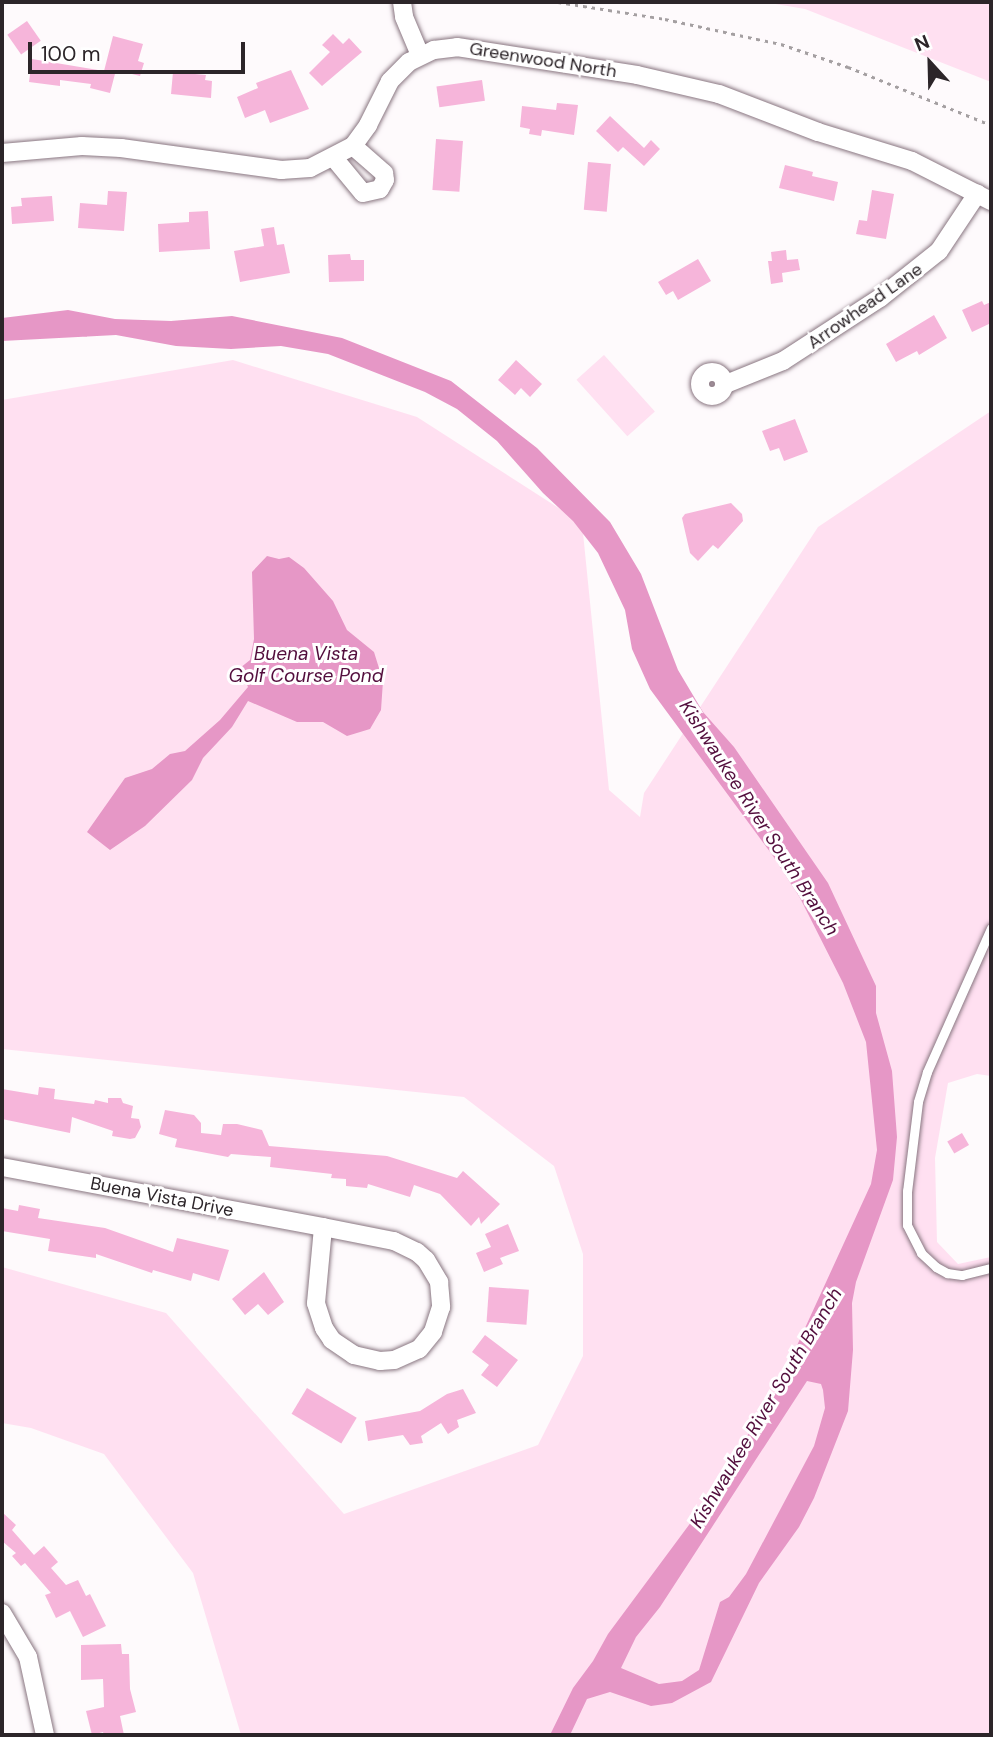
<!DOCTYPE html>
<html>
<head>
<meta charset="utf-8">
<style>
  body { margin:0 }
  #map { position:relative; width:993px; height:1737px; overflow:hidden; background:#fefafc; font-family:"DM Sans",sans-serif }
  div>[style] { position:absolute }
  .green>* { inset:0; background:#ffe0f1; transform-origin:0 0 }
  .water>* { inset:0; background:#e697c6 }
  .building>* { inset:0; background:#f6b5da; transform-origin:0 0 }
  .path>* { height:2.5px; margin-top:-1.25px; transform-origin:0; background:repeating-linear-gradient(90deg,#a49fa1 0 3.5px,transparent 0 8.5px) }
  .roads { filter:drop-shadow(0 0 2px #897681) drop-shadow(0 0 2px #897681) }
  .lane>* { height:9px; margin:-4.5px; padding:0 4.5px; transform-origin:4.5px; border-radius:4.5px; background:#fff }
  .street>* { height:18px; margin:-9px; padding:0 9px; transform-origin:9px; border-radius:9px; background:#fff }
  .street>.ring { margin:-9px; padding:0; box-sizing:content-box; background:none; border:18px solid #fff; border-radius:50% }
  span { translate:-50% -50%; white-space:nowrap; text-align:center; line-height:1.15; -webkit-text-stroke:6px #fff; paint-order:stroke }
  .street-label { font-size:18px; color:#2c2529 }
  .water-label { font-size:19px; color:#530e3d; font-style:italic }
  .frame { position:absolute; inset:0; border:4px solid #2c2529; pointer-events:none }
  .north { position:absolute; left:895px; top:28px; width:70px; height:70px; -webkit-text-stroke:5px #fff; paint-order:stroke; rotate:338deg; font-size:19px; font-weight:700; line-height:28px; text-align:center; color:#2c2529 }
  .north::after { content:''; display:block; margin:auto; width:24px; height:32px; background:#2c2529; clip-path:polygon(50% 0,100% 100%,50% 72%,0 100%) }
  .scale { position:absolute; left:28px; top:42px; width:217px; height:32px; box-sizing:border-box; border:4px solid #2c2529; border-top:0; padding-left:9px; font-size:21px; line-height:24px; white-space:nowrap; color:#2c2529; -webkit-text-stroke:5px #fff; paint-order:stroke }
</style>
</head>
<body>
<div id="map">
  <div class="green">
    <i style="clip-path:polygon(764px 2px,991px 2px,991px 82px,805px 9px)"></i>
    <i style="left:604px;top:355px;width:76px;height:37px;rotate:48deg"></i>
    <i style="clip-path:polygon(233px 360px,417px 417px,582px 523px,609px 790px,640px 817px,644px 793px,818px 527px,991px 411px,991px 1076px,977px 1074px,948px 1083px,935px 1158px,937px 1242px,958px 1264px,991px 1257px,991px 1735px,241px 1735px,193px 1573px,104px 1454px,31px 1428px,2px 1423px,2px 1267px,166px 1313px,344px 1514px,538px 1445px,583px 1356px,583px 1254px,554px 1166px,464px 1097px,2px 1049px,2px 400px)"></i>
  </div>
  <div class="water">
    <i style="clip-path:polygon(evenodd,68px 310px,115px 319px,171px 321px,232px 316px,342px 338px,451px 381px,537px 448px,610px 522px,641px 574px,678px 670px,703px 712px,734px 747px,828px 883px,876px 986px,876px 1013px,892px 1071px,897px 1137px,893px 1180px,856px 1282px,852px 1303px,853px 1350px,848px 1411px,814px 1498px,799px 1527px,759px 1583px,711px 1682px,672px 1703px,651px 1706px,610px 1692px,587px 1699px,570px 1735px,550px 1735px,573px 1688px,593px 1661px,608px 1634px,703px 1506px,719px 1476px,772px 1400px,871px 1184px,877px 1150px,866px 1042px,843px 983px,800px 898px,773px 856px,650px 689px,632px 649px,625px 610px,598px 553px,573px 521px,543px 493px,497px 441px,457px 409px,425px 392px,328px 354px,281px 346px,231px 349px,176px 346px,116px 335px,2px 341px,2px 318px,68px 310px,807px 1381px,821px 1384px,823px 1390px,825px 1408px,814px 1446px,746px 1574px,729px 1597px,720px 1602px,699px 1670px,682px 1681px,659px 1684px,621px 1668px,636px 1637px,660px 1607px,807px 1381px)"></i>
    <i style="clip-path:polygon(267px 556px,279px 559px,289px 557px,304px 568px,333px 601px,347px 630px,374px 652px,383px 681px,381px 710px,370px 729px,347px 736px,323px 722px,297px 722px,248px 701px,232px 727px,203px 758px,192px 780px,145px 826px,110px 850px,87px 832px,125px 778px,152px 769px,170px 754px,185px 751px,220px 720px,248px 687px,240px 668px,250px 660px,254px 639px,252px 572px)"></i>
  </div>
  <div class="building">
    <i style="left:27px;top:21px;width:24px;height:24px;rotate:55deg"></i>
    <i style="clip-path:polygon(333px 34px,343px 44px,349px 38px,362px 52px,322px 86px,309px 73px,330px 52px,322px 45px)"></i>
    <i style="clip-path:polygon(113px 36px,143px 44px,138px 61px,144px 63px,140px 76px,116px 70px,110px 93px,90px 88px,91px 84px,60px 80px,60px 86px,29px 82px,32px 59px,104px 71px)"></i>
    <i style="clip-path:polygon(291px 70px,309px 109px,270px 123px,265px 110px,245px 118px,237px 97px,258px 88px,256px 83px)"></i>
    <i style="clip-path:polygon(173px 72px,206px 75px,205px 80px,212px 81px,211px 98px,171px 94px)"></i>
    <i style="left:482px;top:80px;width:21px;height:46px;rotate:82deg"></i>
    <i style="clip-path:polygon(557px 103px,578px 105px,574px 135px,542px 130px,541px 136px,529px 134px,530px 129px,520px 127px,522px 106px,556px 110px)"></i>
    <i style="clip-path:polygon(610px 116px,644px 148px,651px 140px,660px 149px,644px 166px,623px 147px,618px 152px,596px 131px)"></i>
    <i style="left:436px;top:139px;width:27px;height:51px;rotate:4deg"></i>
    <i style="left:588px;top:162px;width:23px;height:48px;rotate:5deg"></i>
    <i style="clip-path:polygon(785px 165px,813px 172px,812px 176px,838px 182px,834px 201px,779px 188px)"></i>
    <i style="clip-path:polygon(872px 190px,894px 194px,886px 239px,856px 234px,859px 220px,867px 221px)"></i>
    <i style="clip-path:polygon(108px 191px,127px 192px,124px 231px,78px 228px,80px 203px,107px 205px)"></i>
    <i style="clip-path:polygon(52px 196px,54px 221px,12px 224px,11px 207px,22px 206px,21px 198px)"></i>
    <i style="clip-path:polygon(208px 211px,210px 249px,159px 252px,158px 224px,189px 222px,189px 212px)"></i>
    <i style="clip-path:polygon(274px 227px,277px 245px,284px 244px,290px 273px,240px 282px,234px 251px,264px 246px,261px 229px)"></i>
    <i style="clip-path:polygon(786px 250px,787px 260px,798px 259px,800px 270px,782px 273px,783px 282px,771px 284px,768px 261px,772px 261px,771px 252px)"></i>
    <i style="clip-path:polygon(350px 254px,351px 260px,364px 260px,364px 281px,329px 282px,328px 255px)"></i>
    <i style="clip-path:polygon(698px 259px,711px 281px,678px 300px,673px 291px,666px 295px,658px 282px)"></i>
    <i style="clip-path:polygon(982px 301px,984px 305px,991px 302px,991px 323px,972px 332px,962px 310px)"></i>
    <i style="clip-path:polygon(934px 315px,947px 338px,919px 355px,917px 351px,896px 362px,886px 344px)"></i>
    <i style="clip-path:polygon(516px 360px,542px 384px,530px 397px,521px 388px,515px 395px,498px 380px)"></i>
    <i style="clip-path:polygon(795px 419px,808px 452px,784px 461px,779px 448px,770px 451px,762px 431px)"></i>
    <i style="clip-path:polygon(731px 503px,742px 514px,743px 521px,718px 549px,713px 545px,698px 561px,690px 553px,682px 518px,685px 514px)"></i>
    <i style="clip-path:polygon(39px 1087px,55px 1089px,54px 1099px,94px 1104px,95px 1100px,108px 1103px,108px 1098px,121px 1098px,123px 1103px,133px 1106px,131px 1118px,139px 1119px,141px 1127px,135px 1138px,130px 1139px,112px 1136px,113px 1131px,72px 1117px,70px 1133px,2px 1119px,2px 1089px,38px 1095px)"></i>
    <i style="clip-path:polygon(165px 1110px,194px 1115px,201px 1123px,201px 1133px,221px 1135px,223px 1124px,237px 1124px,262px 1130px,269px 1146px,387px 1156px,457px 1178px,463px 1171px,500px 1204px,481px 1224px,479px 1217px,471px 1226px,440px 1194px,414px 1185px,410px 1197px,368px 1184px,367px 1188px,346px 1186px,346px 1179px,331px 1178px,332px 1174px,270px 1167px,271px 1157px,231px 1154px,228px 1157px,175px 1147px,177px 1139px,159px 1134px)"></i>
    <i style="left:962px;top:1133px;width:14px;height:17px;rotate:60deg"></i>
    <i style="clip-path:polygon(19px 1205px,40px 1209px,38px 1218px,105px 1228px,173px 1252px,177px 1238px,229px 1250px,219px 1281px,193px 1273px,191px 1281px,153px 1270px,152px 1273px,96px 1254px,96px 1258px,48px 1251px,50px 1239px,2px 1231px,2px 1208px,18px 1211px)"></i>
    <i style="clip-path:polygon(508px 1224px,519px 1251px,500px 1258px,503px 1264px,484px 1272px,476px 1253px,491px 1247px,485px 1234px)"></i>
    <i style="clip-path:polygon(264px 1272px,284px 1302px,268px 1315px,258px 1304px,245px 1315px,232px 1299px)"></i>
    <i style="left:489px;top:1287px;width:40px;height:35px;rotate:4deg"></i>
    <i style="clip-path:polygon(485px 1335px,518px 1360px,497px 1387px,481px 1375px,489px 1365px,472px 1352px)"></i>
    <i style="left:307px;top:1388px;width:58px;height:30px;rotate:31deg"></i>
    <i style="clip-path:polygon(463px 1389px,476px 1413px,457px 1420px,459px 1427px,448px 1434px,441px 1423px,421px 1436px,423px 1443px,410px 1445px,403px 1435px,368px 1441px,365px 1421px,420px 1411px,447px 1394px)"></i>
    <i style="clip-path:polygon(2px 1512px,16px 1525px,12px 1530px,34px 1555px,44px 1546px,58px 1562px,51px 1568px,66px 1585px,78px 1580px,86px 1596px,90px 1594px,106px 1626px,83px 1637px,70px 1611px,56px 1618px,45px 1595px,51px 1593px,25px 1563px,21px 1566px,12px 1556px,16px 1553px,2px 1541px)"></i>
    <i style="clip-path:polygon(121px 1644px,122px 1654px,129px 1654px,130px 1689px,136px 1712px,120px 1716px,124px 1735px,104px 1735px,103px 1732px,92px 1735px,86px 1711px,104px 1707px,103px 1679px,81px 1680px,81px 1645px)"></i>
  </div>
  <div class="path">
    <i style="left:558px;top:2px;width:108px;rotate:9deg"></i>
    <i style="left:665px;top:19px;width:119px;rotate:12.2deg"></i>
    <i style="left:781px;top:44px;width:71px;rotate:18.9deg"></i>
    <i style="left:848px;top:67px;width:154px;rotate:22.1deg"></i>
  </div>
  <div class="roads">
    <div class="lane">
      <i style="left:991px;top:928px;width:158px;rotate:114deg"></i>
      <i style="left:927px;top:1072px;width:31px;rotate:107deg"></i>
      <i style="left:918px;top:1102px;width:90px;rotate:97deg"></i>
      <i style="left:907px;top:1191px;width:34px;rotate:90deg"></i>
      <i style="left:907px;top:1225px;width:31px;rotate:63deg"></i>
      <i style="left:921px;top:1253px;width:21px;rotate:43deg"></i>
      <i style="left:936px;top:1267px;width:13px;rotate:29deg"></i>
      <i style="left:947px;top:1273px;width:15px;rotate:8deg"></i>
      <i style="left:962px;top:1275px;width:30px;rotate:-14deg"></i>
    </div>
    <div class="street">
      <i style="left:402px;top:2px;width:15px;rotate:82deg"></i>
      <i style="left:404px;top:17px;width:41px;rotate:67.2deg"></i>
      <i style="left:2px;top:153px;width:80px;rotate:-5deg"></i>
      <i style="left:82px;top:146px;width:39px;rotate:3deg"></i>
      <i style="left:121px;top:148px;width:162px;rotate:7.8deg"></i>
      <i style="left:281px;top:170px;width:29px;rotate:-4deg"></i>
      <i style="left:310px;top:168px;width:48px;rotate:-27.1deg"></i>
      <i style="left:353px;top:146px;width:26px;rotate:-54deg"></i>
      <i style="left:368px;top:125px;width:49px;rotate:-63.4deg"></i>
      <i style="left:390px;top:81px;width:27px;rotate:-45deg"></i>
      <i style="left:409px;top:62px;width:28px;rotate:-26deg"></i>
      <i style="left:434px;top:50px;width:23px;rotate:-7deg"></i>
      <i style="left:457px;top:47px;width:182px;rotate:8.8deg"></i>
      <i style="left:637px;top:75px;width:84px;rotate:13deg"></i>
      <i style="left:719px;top:94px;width:106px;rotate:21deg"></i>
      <i style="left:818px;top:132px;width:98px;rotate:17.1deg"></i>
      <i style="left:912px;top:161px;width:89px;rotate:26.9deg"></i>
      <i style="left:334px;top:158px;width:45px;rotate:50.4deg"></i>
      <i style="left:363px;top:193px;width:17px;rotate:-13deg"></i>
      <i style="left:380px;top:189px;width:10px;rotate:-61deg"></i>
      <i style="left:385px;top:180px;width:7px;rotate:-98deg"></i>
      <i style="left:384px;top:173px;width:41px;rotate:-138.9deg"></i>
      <i class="ring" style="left:700px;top:372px;width:6px;height:6px"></i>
      <i style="left:726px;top:384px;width:61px;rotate:-22deg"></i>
      <i style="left:783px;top:361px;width:116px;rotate:-33deg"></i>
      <i style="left:880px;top:298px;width:75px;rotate:-38.5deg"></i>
      <i style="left:939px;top:251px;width:69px;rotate:-56.3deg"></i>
      <i style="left:2px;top:1167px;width:327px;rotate:10.6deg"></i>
      <i style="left:323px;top:1227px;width:72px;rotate:11.2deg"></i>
      <i style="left:394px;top:1241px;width:25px;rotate:26deg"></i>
      <i style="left:417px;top:1252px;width:12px;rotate:42deg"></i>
      <i style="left:426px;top:1260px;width:26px;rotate:59deg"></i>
      <i style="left:439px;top:1282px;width:25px;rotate:85deg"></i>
      <i style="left:441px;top:1307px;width:26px;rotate:108deg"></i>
      <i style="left:433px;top:1332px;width:22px;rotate:129deg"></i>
      <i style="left:419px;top:1349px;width:27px;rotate:156deg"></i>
      <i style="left:394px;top:1360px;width:14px;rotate:176deg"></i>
      <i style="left:380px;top:1361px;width:27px;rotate:-167deg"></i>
      <i style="left:354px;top:1355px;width:27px;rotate:-146deg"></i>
      <i style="left:332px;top:1340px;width:14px;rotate:-124deg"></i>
      <i style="left:324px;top:1328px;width:26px;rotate:-108deg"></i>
      <i style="left:316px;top:1303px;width:76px;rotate:-84.7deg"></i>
      <i style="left:2px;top:1613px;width:51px;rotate:59.4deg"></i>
      <i style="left:28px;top:1657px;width:80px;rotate:77.7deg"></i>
    </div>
  </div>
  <div class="street-label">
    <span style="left:543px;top:60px;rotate:9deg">Greenwood North</span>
    <span style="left:865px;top:306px;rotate:-35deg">Arrowhead Lane</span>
    <span style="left:162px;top:1197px;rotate:11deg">Buena Vista Drive</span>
  </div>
  <div class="water-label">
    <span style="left:306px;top:665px">Buena Vista<br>Golf Course Pond</span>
    <span style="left:759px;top:818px;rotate:57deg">Kishwaukee River South Branch</span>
    <span style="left:766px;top:1408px;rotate:-59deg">Kishwaukee River South Branch</span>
  </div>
  <div class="frame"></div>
  <div class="north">N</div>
  <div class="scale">100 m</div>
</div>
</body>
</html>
